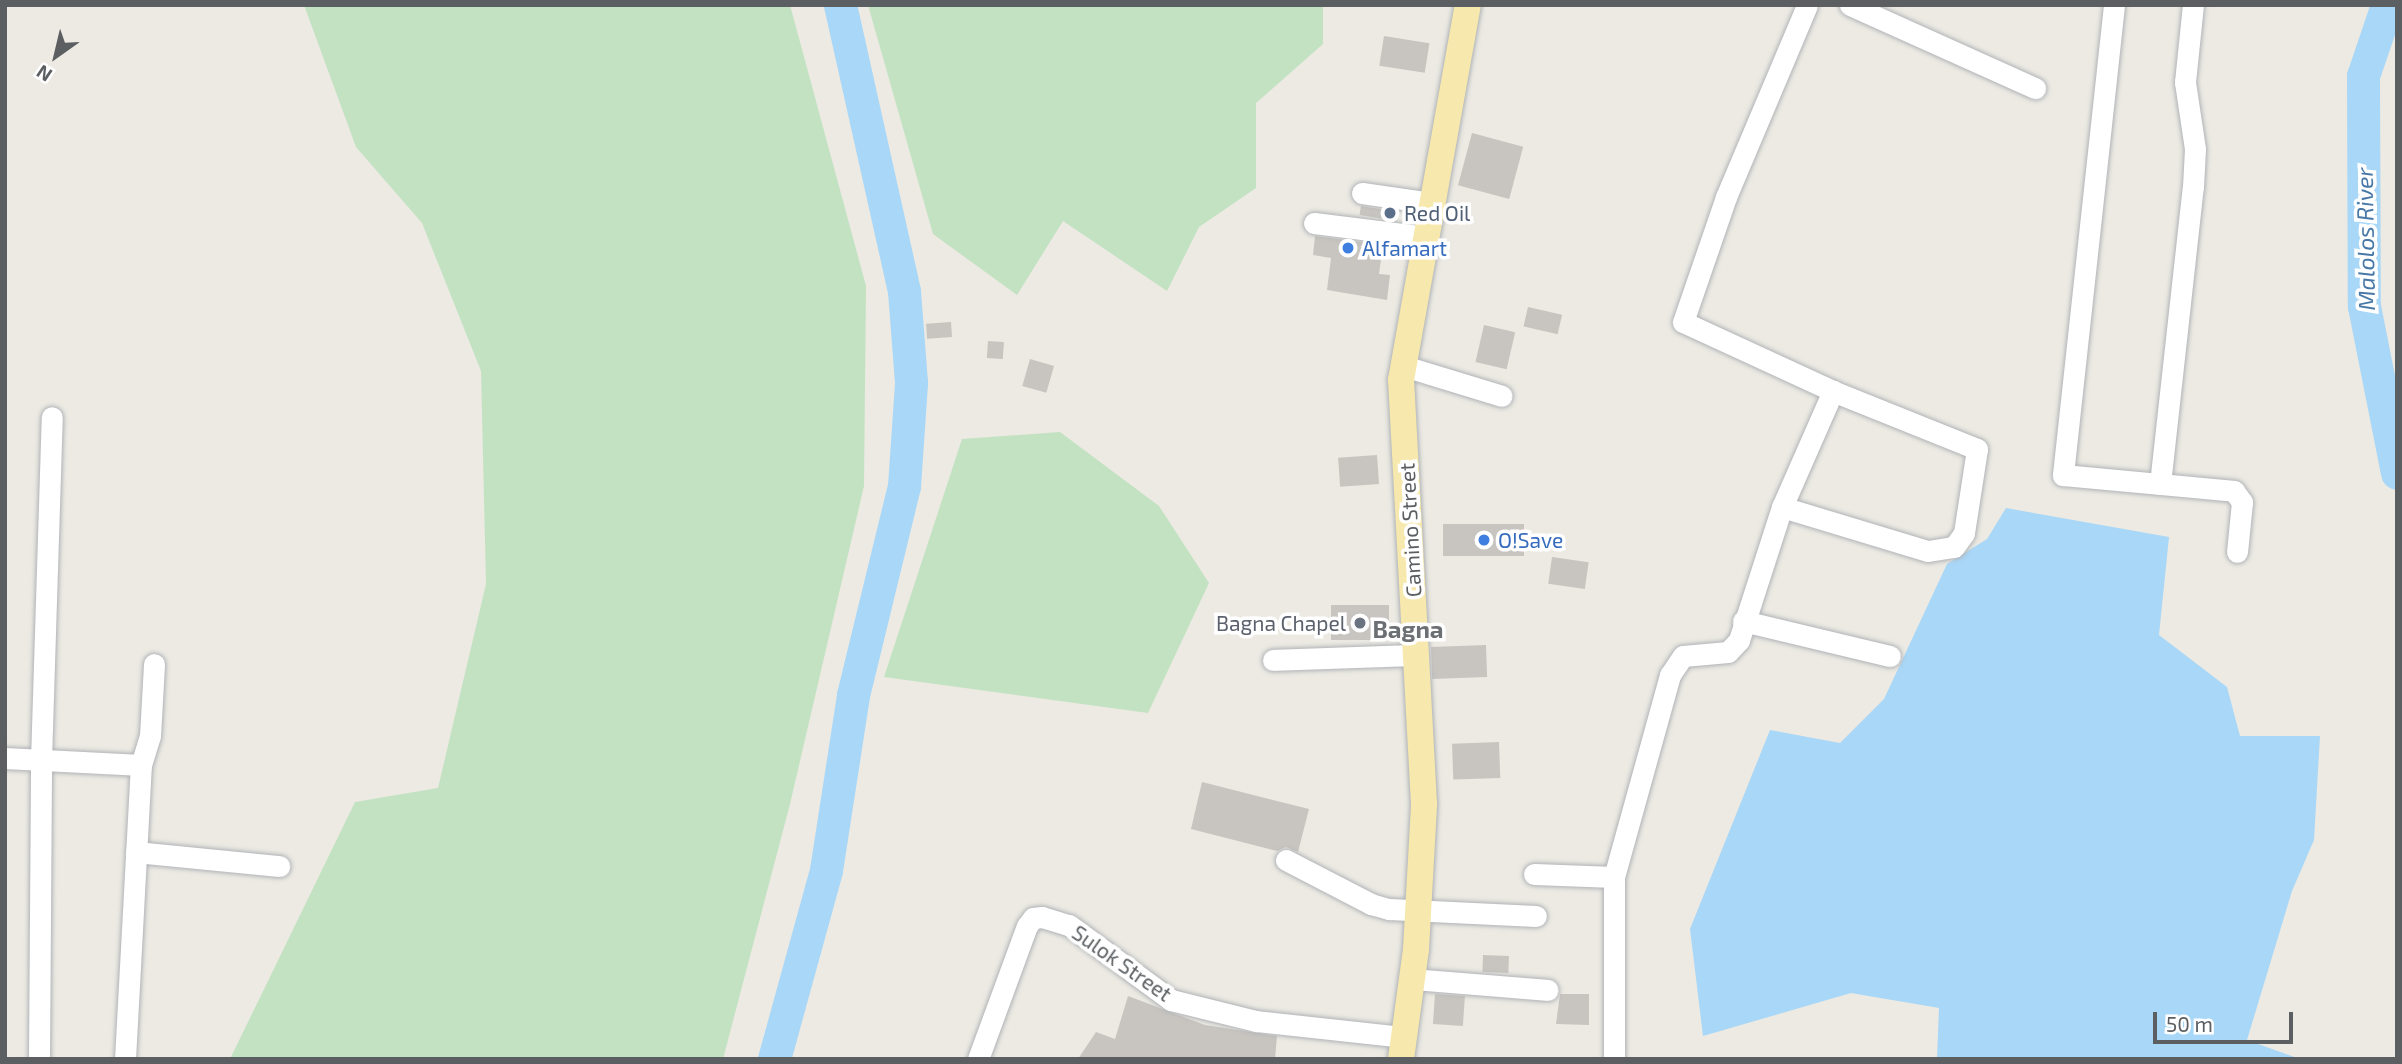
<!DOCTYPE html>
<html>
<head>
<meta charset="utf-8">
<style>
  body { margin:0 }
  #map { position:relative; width:2402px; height:1064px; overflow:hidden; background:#eceae3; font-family:"Exo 2",sans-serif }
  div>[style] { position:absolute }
  .green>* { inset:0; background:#c3e2c2 }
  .water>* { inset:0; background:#a9d7f7 }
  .river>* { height:33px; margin:-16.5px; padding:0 16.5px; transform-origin:16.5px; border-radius:16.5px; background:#a9d7f7 }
  .building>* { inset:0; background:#c8c5c0; transform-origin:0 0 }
  .roads { filter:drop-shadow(0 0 2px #b0b3b7) drop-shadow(0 0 2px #b0b3b7) }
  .minor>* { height:21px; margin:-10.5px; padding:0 10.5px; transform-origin:10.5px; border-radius:10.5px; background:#fff }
  .major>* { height:26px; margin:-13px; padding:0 13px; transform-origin:13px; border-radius:13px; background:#f7e9ad }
  .dots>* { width:19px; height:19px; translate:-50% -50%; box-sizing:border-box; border:4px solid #fff; border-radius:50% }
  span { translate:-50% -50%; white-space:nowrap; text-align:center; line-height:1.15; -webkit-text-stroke:7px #fff; paint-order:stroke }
  .service-label { font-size:21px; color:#4e5e75 }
  .left { translate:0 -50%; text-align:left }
  .shop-label { font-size:21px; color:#366cbe }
  .street-label { font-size:21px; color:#5b5f62 }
  .worship-label { font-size:21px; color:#5b616d }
  .right { translate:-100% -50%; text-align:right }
  .water-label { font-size:23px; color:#4878a6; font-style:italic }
  .quarter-label { font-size:24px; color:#6c7074; font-weight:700 }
  .frame { position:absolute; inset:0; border:7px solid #5b5f62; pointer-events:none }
  .north { position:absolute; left:21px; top:21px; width:70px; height:70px; -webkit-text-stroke:5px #fff; paint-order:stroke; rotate:214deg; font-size:19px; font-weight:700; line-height:28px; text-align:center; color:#5b5f62 }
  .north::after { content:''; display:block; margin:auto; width:24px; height:32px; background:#5b5f62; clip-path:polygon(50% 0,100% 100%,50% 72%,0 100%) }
  .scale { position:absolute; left:2153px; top:1012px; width:140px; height:32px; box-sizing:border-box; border:4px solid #5b5f62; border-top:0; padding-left:9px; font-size:21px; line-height:24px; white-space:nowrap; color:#5b5f62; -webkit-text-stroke:5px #fff; paint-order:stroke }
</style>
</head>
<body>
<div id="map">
  <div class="green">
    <i style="clip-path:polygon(304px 5px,790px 5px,866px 286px,864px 486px,790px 804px,723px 1059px,230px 1059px,355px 802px,438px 788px,486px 584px,481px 371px,422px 223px,356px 147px)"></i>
    <i style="clip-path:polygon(868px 5px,1323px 5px,1323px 44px,1256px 103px,1256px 188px,1199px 227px,1167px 291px,1063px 221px,1017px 295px,933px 234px)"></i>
    <i style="clip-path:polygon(1060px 432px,1159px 506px,1209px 583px,1148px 713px,884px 677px,962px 439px)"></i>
  </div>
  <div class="water">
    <i style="clip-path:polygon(2006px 508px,2169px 537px,2159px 635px,2227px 687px,2240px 736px,2320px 736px,2314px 840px,2292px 891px,2247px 1040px,2300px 1059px,1937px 1059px,1939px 1008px,1851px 993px,1703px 1036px,1690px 929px,1770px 730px,1840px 743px,1884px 699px,1947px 564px,1987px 539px)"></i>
  </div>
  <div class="river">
    <i style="left:2387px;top:5px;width:75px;rotate:108.7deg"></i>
    <i style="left:2363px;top:76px;width:230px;rotate:89.8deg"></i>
    <i style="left:2364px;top:306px;width:170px;rotate:78.8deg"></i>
    <i style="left:774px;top:1059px;width:196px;rotate:-74.6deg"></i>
    <i style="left:826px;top:870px;width:177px;rotate:-81.2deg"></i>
    <i style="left:853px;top:695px;width:215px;rotate:-76.3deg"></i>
    <i style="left:904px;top:486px;width:104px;rotate:-86.1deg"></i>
    <i style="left:911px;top:382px;width:91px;rotate:-94.4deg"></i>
    <i style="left:904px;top:291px;width:293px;rotate:-102.6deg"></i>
  </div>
  <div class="building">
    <i style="left:1384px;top:36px;width:46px;height:30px;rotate:9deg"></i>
    <i style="left:1472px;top:133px;width:53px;height:54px;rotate:15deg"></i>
    <i style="left:1361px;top:206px;width:37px;height:9px;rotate:9deg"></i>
    <i style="clip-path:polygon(1315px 236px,1383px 245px,1379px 274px,1390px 275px,1387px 300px,1327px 290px,1331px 258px,1313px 255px)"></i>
    <i style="left:1528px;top:307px;width:35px;height:20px;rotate:13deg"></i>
    <i style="left:951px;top:322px;width:15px;height:25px;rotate:86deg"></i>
    <i style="left:1484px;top:325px;width:32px;height:38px;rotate:13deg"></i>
    <i style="left:988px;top:341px;width:16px;height:17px;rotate:4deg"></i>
    <i style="left:1030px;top:359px;width:25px;height:28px;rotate:16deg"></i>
    <i style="left:1377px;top:455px;width:29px;height:39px;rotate:86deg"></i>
    <i style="left:1443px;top:524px;width:81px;height:32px"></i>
    <i style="left:1552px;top:557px;width:37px;height:27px;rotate:8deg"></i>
    <i style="left:1389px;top:605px;width:35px;height:58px;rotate:90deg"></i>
    <i style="left:1486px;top:645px;width:32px;height:55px;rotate:88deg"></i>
    <i style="left:1499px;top:742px;width:36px;height:47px;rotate:88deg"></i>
    <i style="clip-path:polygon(1202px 782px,1309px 809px,1298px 852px,1286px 847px,1277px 851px,1191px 829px)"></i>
    <i style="left:1483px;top:955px;width:26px;height:17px;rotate:2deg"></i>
    <i style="left:1435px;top:994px;width:30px;height:30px;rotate:4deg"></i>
    <i style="clip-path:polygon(1560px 994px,1589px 994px,1589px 1025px,1556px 1024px)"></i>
    <i style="clip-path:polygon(1128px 996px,1205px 1025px,1277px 1036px,1275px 1059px,1078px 1059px,1096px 1032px,1115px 1039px)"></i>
  </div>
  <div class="roads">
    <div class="minor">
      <i style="left:1850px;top:5px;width:203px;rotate:24.2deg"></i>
      <i style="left:2114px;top:5px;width:473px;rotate:96.2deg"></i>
      <i style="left:2063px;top:475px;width:172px;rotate:5.3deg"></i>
      <i style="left:2234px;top:491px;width:14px;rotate:54deg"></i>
      <i style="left:2242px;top:502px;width:50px;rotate:95.7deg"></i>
      <i style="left:1362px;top:193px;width:70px;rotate:8.2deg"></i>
      <i style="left:1314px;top:223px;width:113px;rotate:7.1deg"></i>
      <i style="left:1404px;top:366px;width:102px;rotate:17deg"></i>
      <i style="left:2160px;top:484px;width:299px;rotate:-83.7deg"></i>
      <i style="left:2193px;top:187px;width:38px;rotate:-87deg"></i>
      <i style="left:2195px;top:149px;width:68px;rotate:-98.5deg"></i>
      <i style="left:2185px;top:82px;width:77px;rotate:-84.1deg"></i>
      <i style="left:1782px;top:507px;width:152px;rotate:16.8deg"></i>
      <i style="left:1928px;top:551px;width:26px;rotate:-9deg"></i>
      <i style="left:1954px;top:547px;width:17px;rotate:-54deg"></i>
      <i style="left:1964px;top:533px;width:85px;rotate:-81.2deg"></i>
      <i style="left:1977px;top:449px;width:155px;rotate:-158.1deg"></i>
      <i style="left:1743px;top:621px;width:151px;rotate:13.4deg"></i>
      <i style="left:1273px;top:660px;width:144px;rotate:-2deg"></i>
      <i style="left:5px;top:758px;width:136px;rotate:2.9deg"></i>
      <i style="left:136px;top:852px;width:144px;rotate:5.6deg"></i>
      <i style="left:1286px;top:860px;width:96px;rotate:27.4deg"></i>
      <i style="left:1371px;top:904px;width:19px;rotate:16deg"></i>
      <i style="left:1389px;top:909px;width:147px;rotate:2.7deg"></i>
      <i style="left:1534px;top:874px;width:80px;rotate:2.1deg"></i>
      <i style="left:1412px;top:979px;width:136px;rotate:4.6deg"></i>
      <i style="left:39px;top:1059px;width:299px;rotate:-89.6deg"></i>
      <i style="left:41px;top:760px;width:343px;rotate:-88.2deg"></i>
      <i style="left:125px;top:1059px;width:294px;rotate:-86.9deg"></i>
      <i style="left:141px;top:765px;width:30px;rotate:-73deg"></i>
      <i style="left:150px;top:736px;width:72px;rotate:-86.8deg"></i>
      <i style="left:978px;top:1059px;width:142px;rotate:-69.8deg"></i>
      <i style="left:1027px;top:926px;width:10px;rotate:-53deg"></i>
      <i style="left:1033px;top:918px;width:9px;rotate:-6deg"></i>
      <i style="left:1042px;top:917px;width:28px;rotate:17deg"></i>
      <i style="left:1069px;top:925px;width:127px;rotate:36.3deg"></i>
      <i style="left:1171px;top:1000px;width:88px;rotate:13.9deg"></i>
      <i style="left:1256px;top:1021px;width:148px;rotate:6.2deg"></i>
      <i style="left:1614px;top:1059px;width:182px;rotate:-90deg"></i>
      <i style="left:1614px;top:877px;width:210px;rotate:-74.5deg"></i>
      <i style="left:1670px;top:675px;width:23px;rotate:-56deg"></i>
      <i style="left:1683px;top:656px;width:45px;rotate:-5.1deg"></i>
      <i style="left:1728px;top:652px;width:16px;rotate:-47deg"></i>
      <i style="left:1739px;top:640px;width:140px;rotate:-72.1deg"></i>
      <i style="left:1782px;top:507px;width:127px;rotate:-66.3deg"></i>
      <i style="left:1833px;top:391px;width:165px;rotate:-155.3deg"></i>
      <i style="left:1683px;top:322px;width:132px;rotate:-71deg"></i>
      <i style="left:1726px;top:197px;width:208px;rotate:-67.1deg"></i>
    </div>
    <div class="major">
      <i style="left:1401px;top:1059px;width:111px;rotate:-82.2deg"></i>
      <i style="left:1416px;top:949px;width:145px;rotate:-86.8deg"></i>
      <i style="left:1424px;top:804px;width:425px;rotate:-93.1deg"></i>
      <i style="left:1401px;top:380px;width:381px;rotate:-79.9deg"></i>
    </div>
  </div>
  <div class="dots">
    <i style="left:1390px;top:213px;background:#5c6f8a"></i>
    <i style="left:1348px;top:248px;background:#3f7fe0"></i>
    <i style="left:1484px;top:540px;background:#3f7fe0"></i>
    <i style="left:1360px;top:623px;background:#6b7280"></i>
  </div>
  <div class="service-label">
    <span class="left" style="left:1404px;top:213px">Red Oil</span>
  </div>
  <div class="shop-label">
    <span class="left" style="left:1362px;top:248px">Alfamart</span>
    <span class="left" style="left:1498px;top:540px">O!Save</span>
  </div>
  <div class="street-label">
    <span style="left:1410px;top:530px;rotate:-93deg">Camino Street</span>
    <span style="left:1122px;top:963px;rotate:35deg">Sulok Street</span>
  </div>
  <div class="worship-label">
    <span class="right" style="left:1346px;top:623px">Bagna Chapel</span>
  </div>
  <div class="water-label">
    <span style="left:2365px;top:239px;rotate:-91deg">Malolos River</span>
  </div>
  <div class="quarter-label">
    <span style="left:1408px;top:629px">Bagna</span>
  </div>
  <div class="frame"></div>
  <div class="north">N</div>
  <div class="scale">50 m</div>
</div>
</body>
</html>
